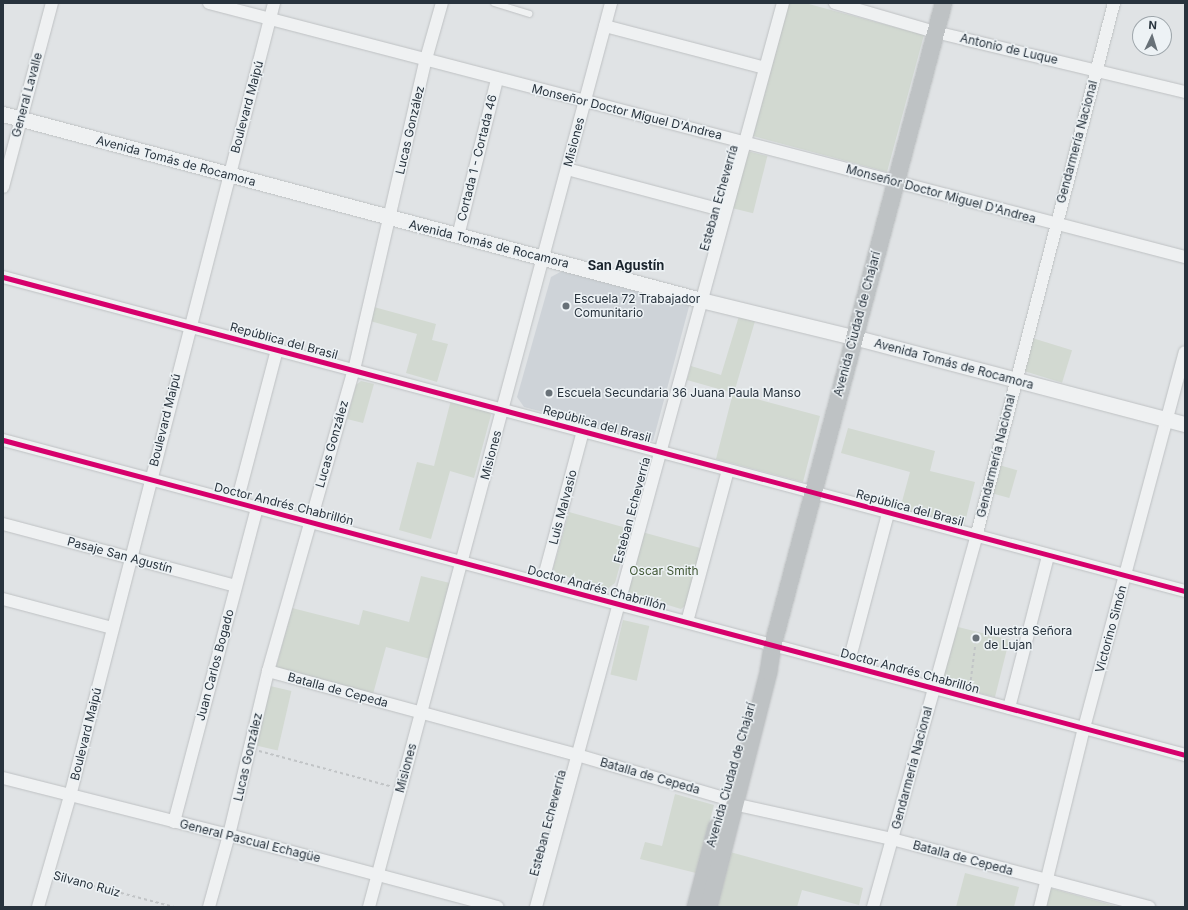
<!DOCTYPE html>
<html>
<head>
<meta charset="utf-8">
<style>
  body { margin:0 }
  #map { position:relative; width:1188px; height:910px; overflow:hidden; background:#e0e3e5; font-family:Inter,sans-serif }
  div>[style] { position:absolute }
  .built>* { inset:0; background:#ced3d8 }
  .green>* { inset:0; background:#d2d9d1; transform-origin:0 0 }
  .path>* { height:2px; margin-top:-1px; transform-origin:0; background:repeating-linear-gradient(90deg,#c1c4c6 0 3px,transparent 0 6px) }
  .roads { filter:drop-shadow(0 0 1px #bec1c3) drop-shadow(0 0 1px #bec1c3) }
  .service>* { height:6px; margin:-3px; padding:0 3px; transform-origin:3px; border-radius:3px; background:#eff1f2 }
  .minor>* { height:12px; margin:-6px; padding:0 6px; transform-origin:6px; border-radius:6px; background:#eff1f2 }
  .tertiary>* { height:15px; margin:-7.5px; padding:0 7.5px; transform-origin:7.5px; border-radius:7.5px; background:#eff1f2 }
  .secondary>* { height:17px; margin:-8.5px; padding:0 8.5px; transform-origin:8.5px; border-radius:8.5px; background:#bec2c4 }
  .cycleway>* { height:5px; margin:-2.5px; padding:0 2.5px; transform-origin:2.5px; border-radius:2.5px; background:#d6006c }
  .dots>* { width:11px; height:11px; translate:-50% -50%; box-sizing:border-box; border:2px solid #edf2f5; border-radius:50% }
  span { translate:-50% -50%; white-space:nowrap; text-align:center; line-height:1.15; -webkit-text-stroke:3px #edf2f5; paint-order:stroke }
  .street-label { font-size:12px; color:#28333d }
  .poi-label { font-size:12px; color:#28333d }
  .left { translate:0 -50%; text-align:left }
  .park-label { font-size:12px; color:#425836 }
  .neighbourhood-label { font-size:13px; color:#1a242d; font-weight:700 }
  .frame { position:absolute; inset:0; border:4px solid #28333d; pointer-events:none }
  .north { position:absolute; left:1132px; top:16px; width:40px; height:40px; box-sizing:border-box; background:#edf2f5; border:1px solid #9ea6ab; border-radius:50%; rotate:4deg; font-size:11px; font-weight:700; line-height:16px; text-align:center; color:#28333d }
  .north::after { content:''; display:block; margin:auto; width:14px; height:18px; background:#687178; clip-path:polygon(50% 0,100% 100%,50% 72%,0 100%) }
</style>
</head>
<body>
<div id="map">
  <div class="built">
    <i style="clip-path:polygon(564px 270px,690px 303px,653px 441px,524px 407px,517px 397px,551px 277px)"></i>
  </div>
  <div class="green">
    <i style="clip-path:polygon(789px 3px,805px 3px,924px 35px,887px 172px,753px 136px)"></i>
    <i style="left:747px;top:151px;width:21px;height:59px;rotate:14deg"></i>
    <i style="clip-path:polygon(374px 307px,436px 324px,432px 340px,448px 344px,437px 382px,406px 373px,417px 334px,370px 321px)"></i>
    <i style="clip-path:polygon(739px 316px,755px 321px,734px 393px,820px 416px,803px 482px,716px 459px,733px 393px,687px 380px,691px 366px,721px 375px)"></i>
    <i style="left:1029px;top:337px;width:45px;height:34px;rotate:17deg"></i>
    <i style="clip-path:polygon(361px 381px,374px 384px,363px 423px,347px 419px,356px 385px)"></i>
    <i style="clip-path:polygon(451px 400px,488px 410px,491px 415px,474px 478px,450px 471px,431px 539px,399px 530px,417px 462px,434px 466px)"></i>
    <i style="clip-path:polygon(848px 428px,935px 451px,930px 471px,975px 482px,964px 526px,900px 509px,910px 472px,841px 453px)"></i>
    <i style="left:999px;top:465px;width:19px;height:29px;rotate:16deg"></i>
    <i style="clip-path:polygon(569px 512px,630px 529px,615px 583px,607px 589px,558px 574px,553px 569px)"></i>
    <i style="clip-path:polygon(642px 532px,704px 549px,689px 603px,681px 609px,632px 594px,627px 590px)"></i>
    <i style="clip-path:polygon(421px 576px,450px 583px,430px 659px,386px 647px,373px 694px,276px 668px,292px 608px,359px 625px,363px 610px,409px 622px)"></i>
    <i style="left:623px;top:620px;width:27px;height:56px;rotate:13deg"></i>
    <i style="left:954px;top:626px;width:57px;height:59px;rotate:14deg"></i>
    <i style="left:270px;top:686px;width:22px;height:61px;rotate:13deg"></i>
    <i style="clip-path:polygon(675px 794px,714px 805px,696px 873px,640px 859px,645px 842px,662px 846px)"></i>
    <i style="clip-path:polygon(730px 852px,863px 888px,859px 905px,802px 890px,797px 907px,715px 907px)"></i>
    <i style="clip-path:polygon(965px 873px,1019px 887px,1014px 907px,956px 907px)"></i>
    <i style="clip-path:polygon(1050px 888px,1119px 907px,1045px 907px)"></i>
  </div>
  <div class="path">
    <i style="left:970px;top:686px;width:47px;rotate:-82.7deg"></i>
    <i style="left:259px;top:751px;width:136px;rotate:15deg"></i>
    <i style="left:57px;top:876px;width:121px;rotate:14.8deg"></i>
  </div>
  <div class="roads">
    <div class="service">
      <i style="left:494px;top:3px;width:37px;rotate:17deg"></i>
    </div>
    <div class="minor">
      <i style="left:209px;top:3px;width:1009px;rotate:14.59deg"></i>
      <i style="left:835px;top:3px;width:104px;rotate:16.2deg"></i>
      <i style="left:935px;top:32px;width:257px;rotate:13.5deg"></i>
      <i style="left:605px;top:26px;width:165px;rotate:14.7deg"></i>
      <i style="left:567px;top:169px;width:163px;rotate:14.9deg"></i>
      <i style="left:3px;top:187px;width:190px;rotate:-75.1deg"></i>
      <i style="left:458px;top:236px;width:162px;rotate:-76deg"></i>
      <i style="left:3px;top:277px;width:1223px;rotate:14.88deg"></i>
      <i style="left:3px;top:440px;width:1223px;rotate:14.92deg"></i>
      <i style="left:237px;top:502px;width:158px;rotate:-75.3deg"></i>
      <i style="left:3px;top:524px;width:241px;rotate:14.9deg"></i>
      <i style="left:542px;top:584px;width:158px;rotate:-75deg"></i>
      <i style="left:3px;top:599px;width:113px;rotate:14.9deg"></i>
      <i style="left:687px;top:622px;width:157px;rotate:-74.9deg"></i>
      <i style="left:848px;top:665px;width:156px;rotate:-75.2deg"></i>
      <i style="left:268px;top:671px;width:320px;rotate:15.2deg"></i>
      <i style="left:577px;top:755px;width:153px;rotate:16.3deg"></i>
      <i style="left:724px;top:798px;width:11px;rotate:34deg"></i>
      <i style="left:733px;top:804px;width:163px;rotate:12.4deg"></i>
      <i style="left:892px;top:839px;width:266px;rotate:14.8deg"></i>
      <i style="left:1009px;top:708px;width:157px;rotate:-75.6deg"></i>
      <i style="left:3px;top:778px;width:233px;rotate:14.2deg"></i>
      <i style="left:229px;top:835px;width:278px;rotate:15deg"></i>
      <i style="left:174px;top:822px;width:325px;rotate:-75.2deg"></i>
      <i style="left:38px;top:907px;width:116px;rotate:-73.9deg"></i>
      <i style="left:70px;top:796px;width:819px;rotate:-75.57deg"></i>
      <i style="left:209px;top:907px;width:75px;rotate:-74.5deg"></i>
      <i style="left:229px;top:835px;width:169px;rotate:-76.6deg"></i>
      <i style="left:268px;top:671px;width:313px;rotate:-74.1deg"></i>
      <i style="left:354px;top:370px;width:319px;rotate:-77deg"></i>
      <i style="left:426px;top:59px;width:58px;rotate:-74.1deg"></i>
      <i style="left:369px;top:907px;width:936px;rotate:-75.01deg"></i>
      <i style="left:536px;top:907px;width:937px;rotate:-74.72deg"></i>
      <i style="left:873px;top:907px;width:384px;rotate:-74.4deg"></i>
      <i style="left:976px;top:537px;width:552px;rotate:-75.51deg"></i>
      <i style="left:1040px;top:907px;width:184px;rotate:-76.2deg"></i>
      <i style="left:1084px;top:728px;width:389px;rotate:-75deg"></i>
    </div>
    <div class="tertiary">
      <i style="left:3px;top:114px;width:722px;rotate:14.92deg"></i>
      <i style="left:701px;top:300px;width:156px;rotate:13.7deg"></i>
      <i style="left:853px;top:337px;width:343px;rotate:14.7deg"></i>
    </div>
    <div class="secondary">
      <i style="left:695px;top:907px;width:83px;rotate:-75.3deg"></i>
      <i style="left:708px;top:907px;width:244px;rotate:-75.7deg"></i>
      <i style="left:768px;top:671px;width:25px;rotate:-81deg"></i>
      <i style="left:772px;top:646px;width:665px;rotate:-75.11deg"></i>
    </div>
  </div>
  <div class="cycleway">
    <i style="left:3px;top:277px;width:1223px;rotate:14.88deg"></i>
    <i style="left:3px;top:440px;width:1223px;rotate:14.92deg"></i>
  </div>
  <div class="dots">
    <i style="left:566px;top:306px;background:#687178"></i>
    <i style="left:549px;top:393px;background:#687178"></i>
    <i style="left:976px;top:638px;background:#687178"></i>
  </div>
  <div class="street-label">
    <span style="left:1009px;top:49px;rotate:13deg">Antonio de Luque</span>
    <span style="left:27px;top:95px;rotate:-75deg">General Lavalle</span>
    <span style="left:247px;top:107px;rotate:-75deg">Boulevard Maipú</span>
    <span style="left:627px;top:112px;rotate:14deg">Monseñor Doctor Miguel D'Andrea</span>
    <span style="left:410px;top:130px;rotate:-77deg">Lucas González</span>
    <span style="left:574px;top:142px;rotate:-75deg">Misiones</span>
    <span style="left:1077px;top:142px;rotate:-75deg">Gendarmería Nacional</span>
    <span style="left:477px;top:158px;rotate:-76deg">Cortada 1 - Cortada 46</span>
    <span style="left:176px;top:161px;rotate:15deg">Avenida Tomás de Rocamora</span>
    <span style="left:941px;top:194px;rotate:15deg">Monseñor Doctor Miguel D'Andrea</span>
    <span style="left:719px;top:198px;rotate:-74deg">Esteban Echeverría</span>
    <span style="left:489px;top:244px;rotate:14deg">Avenida Tomás de Rocamora</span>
    <span style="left:857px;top:324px;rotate:-75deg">Avenida Ciudad de Chajarí</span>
    <span style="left:284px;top:341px;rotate:15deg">República del Brasil</span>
    <span style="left:954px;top:364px;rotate:15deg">Avenida Tomás de Rocamora</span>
    <span style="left:165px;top:420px;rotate:-76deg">Boulevard Maipú</span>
    <span style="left:597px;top:424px;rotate:15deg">República del Brasil</span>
    <span style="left:332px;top:444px;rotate:-74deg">Lucas González</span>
    <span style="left:491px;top:455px;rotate:-75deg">Misiones</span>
    <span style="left:996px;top:456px;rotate:-76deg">Gendarmería Nacional</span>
    <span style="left:284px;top:504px;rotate:14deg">Doctor Andrés Chabrillón</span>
    <span style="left:563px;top:507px;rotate:-75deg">Luis Malvasio</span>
    <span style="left:910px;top:508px;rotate:15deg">República del Brasil</span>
    <span style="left:632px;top:510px;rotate:-75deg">Esteban Echeverría</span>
    <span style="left:120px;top:555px;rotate:15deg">Pasaje San Agustín</span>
    <span style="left:597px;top:588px;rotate:15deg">Doctor Andrés Chabrillón</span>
    <span style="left:1111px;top:629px;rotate:-75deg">Victorino Simón</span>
    <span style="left:215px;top:665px;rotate:-75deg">Juan Carlos Bogado</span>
    <span style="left:910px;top:671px;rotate:15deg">Doctor Andrés Chabrillón</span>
    <span style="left:338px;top:690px;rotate:15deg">Batalla de Cepeda</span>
    <span style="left:86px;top:734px;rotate:-76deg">Boulevard Maipú</span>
    <span style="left:248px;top:757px;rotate:-77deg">Lucas González</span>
    <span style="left:406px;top:768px;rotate:-75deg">Misiones</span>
    <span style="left:912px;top:768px;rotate:-75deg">Gendarmería Nacional</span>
    <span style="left:731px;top:775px;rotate:-74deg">Avenida Ciudad de Chajarí</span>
    <span style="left:650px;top:776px;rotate:16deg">Batalla de Cepeda</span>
    <span style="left:548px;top:823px;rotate:-75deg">Esteban Echeverría</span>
    <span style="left:250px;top:841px;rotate:14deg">General Pascual Echagüe</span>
    <span style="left:963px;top:858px;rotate:15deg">Batalla de Cepeda</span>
    <span style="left:87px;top:884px;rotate:15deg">Silvano Ruiz</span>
  </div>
  <div class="poi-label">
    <span class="left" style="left:574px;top:306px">Escuela 72 Trabajador<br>Comunitario</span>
    <span class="left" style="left:557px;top:393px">Escuela Secundaria 36 Juana Paula Manso</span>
    <span class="left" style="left:984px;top:638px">Nuestra Señora<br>de Lujan</span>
  </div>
  <div class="park-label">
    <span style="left:664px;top:571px">Oscar Smith</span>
  </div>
  <div class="neighbourhood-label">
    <span style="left:626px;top:265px">San Agustín</span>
  </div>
  <div class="frame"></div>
  <div class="north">N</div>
</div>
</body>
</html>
